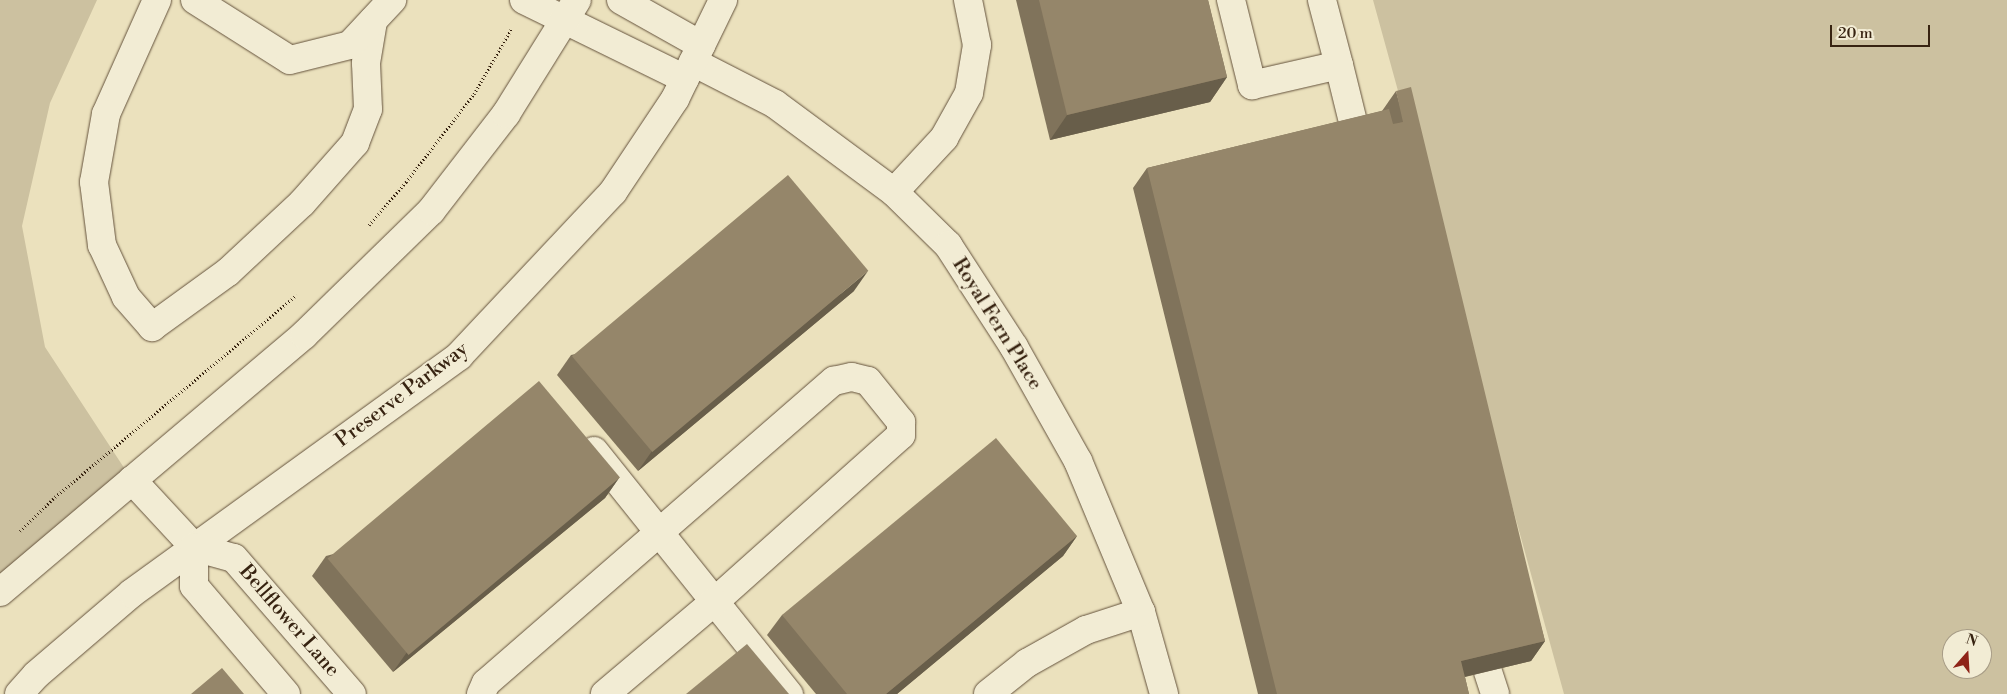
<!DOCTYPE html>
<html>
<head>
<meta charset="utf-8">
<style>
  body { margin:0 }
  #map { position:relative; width:2007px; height:694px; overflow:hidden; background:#ebe1bd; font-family:"Libre Bodoni",serif }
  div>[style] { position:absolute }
  .green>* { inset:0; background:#ccc1a0 }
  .path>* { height:3px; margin-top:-1.5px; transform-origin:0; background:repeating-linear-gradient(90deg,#372311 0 1px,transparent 0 3.5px) }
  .roads { filter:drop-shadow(0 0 1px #64523c) drop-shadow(0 0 1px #64523c) }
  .minor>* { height:28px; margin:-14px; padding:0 14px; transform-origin:14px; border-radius:14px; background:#f2ecd4 }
  .wall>* { inset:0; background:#80735b }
  .shaded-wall>* { inset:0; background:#685e4a }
  .building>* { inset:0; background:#95866a; transform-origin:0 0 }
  span { translate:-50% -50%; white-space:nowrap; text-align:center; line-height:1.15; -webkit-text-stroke:4px #f2ecd4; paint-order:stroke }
  .street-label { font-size:20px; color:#372311 }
  .north { position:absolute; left:1942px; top:629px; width:50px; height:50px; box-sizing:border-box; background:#f2ecd4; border:1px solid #a79c86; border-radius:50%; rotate:19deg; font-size:14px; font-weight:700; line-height:20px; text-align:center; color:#372311 }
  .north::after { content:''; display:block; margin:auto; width:18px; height:22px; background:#8f2418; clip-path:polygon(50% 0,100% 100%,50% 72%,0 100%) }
  .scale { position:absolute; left:1830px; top:25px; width:100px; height:22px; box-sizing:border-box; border:2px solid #372311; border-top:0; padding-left:6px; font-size:15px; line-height:18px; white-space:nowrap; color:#372311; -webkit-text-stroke:4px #f2ecd4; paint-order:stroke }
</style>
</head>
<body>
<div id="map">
  <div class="green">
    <i style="clip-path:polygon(0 0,97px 0,50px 103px,22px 226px,45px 347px,132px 480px,0 592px)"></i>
    <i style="clip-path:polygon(evenodd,1373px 0,2007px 0,2007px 694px,1564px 694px,1373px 0,1952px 639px,1982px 639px,1982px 669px,1952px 669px,1952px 639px)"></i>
  </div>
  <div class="path">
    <i style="left:369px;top:225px;width:57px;rotate:-49.3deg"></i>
    <i style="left:406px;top:182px;width:111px;rotate:-52.3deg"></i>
    <i style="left:474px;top:94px;width:76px;rotate:-60.1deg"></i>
    <i style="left:20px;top:531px;width:49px;rotate:-44.2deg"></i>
    <i style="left:55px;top:497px;width:315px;rotate:-39.9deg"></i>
  </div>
  <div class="roads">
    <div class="minor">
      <i style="left:157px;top:0;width:125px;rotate:114.1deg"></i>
      <i style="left:106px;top:114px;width:69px;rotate:100deg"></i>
      <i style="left:94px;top:182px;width:64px;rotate:82.8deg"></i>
      <i style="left:102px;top:245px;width:57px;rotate:65.2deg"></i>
      <i style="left:126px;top:297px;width:40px;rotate:49deg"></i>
      <i style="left:152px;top:327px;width:94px;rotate:-35.9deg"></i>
      <i style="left:228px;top:272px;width:101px;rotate:-43deg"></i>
      <i style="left:302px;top:203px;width:80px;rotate:-48.5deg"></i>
      <i style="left:355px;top:143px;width:36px;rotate:-69deg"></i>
      <i style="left:368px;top:109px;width:46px;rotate:-92.5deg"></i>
      <i style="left:366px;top:63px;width:43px;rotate:-80.5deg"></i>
      <i style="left:195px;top:0;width:112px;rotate:32.3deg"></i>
      <i style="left:290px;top:60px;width:62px;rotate:-14deg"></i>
      <i style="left:350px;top:45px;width:62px;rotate:-47deg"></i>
      <i style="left:524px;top:0;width:179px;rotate:26.1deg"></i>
      <i style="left:621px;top:0;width:92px;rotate:29.4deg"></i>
      <i style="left:1231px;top:0;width:88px;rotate:76.1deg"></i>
      <i style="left:1252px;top:85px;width:89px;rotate:-12.9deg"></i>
      <i style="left:1339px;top:65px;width:67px;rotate:-104.7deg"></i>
      <i style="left:693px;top:62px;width:92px;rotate:27.1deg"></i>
      <i style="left:775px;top:104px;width:148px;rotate:36.5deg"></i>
      <i style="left:894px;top:192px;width:76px;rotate:44.5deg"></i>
      <i style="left:948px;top:245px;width:121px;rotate:57.1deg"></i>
      <i style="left:1014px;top:347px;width:131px;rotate:60.7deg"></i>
      <i style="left:1078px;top:461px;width:164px;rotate:67.4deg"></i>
      <i style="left:1141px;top:612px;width:85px;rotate:74.3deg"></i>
      <i style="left:1339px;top:65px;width:71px;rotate:76.2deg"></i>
      <i style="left:894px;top:192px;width:74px;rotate:-47.2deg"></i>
      <i style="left:944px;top:138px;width:51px;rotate:-60.9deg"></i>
      <i style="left:969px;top:93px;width:49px;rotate:-80.5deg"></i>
      <i style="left:977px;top:45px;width:46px;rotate:-101.3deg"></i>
      <i style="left:594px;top:451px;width:312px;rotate:51.3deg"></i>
      <i style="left:132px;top:480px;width:91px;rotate:47.2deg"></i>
      <i style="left:0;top:592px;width:398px;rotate:-40.2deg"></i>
      <i style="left:304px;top:335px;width:177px;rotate:-44.3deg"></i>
      <i style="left:431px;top:211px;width:123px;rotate:-52.3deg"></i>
      <i style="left:506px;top:114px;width:134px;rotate:-58.1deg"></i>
      <i style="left:1488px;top:672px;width:23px;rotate:72deg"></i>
      <i style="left:19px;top:694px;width:25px;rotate:-48deg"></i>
      <i style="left:36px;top:675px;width:126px;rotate:-40.5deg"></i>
      <i style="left:132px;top:593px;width:404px;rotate:-35.9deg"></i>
      <i style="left:459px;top:356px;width:225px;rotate:-46.8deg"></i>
      <i style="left:613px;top:192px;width:112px;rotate:-56.3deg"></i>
      <i style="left:675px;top:99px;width:110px;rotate:-64.1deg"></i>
      <i style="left:286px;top:694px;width:142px;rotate:-130.4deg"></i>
      <i style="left:194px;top:586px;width:39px;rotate:-90deg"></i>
      <i style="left:194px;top:547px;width:41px;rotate:15.4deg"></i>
      <i style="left:234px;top:558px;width:180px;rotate:49.1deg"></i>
      <i style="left:481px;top:694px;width:12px;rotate:-66deg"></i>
      <i style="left:486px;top:683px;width:461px;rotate:-41deg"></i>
      <i style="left:834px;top:381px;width:18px;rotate:-13deg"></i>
      <i style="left:852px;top:377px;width:16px;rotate:14deg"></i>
      <i style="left:868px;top:381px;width:53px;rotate:51.2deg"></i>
      <i style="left:901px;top:422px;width:13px;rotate:90deg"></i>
      <i style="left:901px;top:435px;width:251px;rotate:138.2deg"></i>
      <i style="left:714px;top:602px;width:143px;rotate:139.8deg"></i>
      <i style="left:988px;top:694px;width:50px;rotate:-38.5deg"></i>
      <i style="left:1027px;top:663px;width:68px;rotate:-29.2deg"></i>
      <i style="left:1086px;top:630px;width:58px;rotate:-18.1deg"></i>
    </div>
  </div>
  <div class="wall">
    <i style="clip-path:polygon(1016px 0,1208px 0,1227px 77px,1210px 102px,1050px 140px)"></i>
    <i style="clip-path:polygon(1396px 91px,1545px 641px,1531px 661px,1465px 677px,1469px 694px,1258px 694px,1133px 188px,1147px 168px,1382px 111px)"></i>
    <i style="clip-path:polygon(854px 291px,638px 471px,557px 375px,571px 355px)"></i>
    <i style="clip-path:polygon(619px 478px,605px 498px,393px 672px,312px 576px,326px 556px)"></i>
    <i style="clip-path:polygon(1077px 536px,1063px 556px,897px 694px,816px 694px,767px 635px,782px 615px)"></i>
  </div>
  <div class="shaded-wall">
    <i style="clip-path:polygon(1227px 77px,1210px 102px,1050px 140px,1067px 115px)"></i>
    <i style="clip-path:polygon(868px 271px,854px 291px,638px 471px,652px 451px)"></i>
    <i style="clip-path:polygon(619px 478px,605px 498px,393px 672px,407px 652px)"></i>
    <i style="clip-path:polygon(1077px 536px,1063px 556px,897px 694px,886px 694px)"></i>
    <i style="clip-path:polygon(1545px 641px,1531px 661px,1447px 681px,1461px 661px)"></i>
  </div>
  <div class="building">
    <i style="clip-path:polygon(1039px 0,1208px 0,1227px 77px,1067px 115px)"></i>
    <i style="clip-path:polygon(1411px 87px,1545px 641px,1461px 661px,1469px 694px,1277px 694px,1147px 168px,1389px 109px,1393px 124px,1403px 122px,1396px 91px)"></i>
    <i style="left:788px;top:175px;width:125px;height:282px;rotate:50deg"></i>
    <i style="left:539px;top:381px;width:126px;height:276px;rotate:50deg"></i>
    <i style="clip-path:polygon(996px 438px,1077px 536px,886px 694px,847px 694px,782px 615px)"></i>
    <i style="clip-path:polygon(747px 644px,789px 694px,686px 694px)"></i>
    <i style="clip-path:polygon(222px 668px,244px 694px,191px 694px)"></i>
  </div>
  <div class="street-label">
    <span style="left:997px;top:324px;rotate:58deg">Royal Fern Place</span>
    <span style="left:402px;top:395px;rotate:-37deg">Preserve Parkway</span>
    <span style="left:289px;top:621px;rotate:49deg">Bellflower Lane</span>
  </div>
  <div class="north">N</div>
  <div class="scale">20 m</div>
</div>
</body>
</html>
